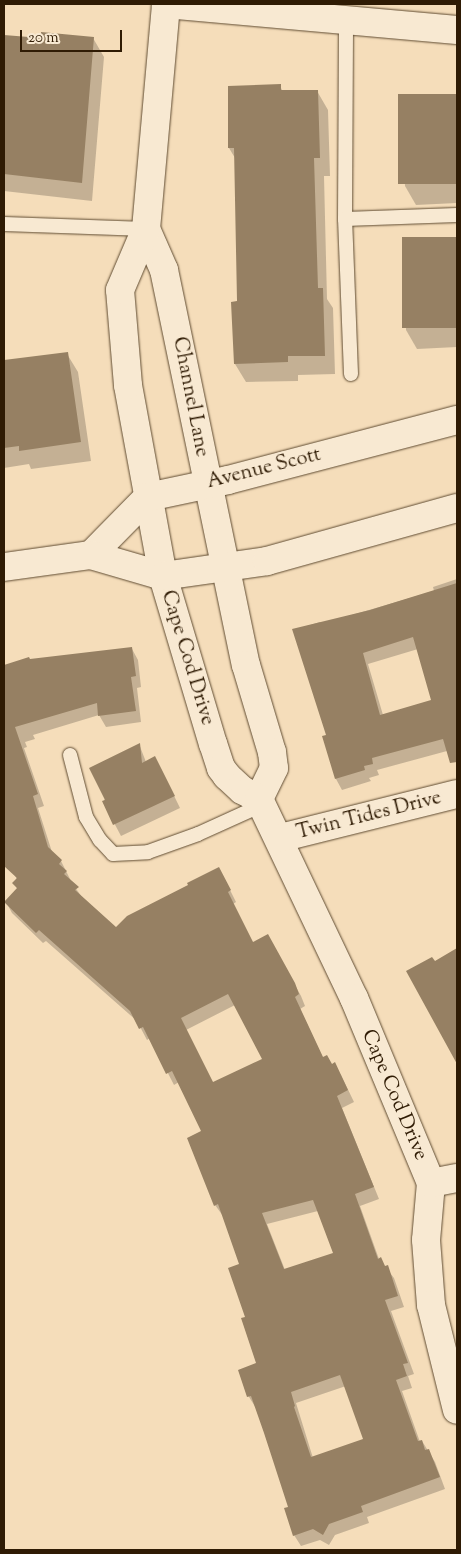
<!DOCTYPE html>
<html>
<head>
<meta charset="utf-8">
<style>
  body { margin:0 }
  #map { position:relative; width:461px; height:1554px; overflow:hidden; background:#f5ddba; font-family:"Sorts Mill Goudy",serif }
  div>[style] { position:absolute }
  .shadow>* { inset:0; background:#0003 }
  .building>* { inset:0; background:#968063; transform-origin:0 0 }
  .roads { filter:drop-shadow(0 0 1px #604c32) drop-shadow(0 0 1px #604c32) }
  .service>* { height:14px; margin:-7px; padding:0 7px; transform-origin:7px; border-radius:7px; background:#f8e9d2 }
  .minor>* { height:28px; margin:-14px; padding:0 14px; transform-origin:14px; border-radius:14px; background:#f8e9d2 }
  .secondary>* { height:28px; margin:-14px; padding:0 14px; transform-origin:14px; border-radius:14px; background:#f8e9d2 }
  span { translate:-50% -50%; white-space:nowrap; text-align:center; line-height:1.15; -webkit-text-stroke:4px #f8e9d2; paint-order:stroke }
  .street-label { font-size:20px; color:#2f1b04 }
  .frame { position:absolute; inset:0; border:5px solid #2f1b04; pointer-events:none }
  .scale { position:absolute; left:20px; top:30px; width:102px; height:22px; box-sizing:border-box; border:2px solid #2f1b04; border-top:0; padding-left:6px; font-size:15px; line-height:18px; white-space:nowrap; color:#2f1b04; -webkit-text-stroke:4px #f8e9d2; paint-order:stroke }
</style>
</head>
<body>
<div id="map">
  <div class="shadow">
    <i style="clip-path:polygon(4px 36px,42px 39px,93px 38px,104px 57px,92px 201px,4px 191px)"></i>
    <i style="clip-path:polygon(280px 86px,283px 92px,317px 91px,328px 110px,330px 176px,324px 176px,327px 299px,333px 308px,335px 374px,298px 375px,298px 381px,246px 382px,235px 364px,239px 303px,235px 158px,229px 148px)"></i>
    <i style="clip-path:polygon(457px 94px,457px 203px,416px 205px,405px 186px,399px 97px)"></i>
    <i style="clip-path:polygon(457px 238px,457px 347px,417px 349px,406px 330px,404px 241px)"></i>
    <i style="clip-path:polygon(67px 354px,78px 372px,91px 461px,31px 469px,29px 464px,4px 468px,4px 362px)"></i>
    <i style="clip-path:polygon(evenodd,457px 579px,457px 752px,449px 754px,447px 751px,377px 770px,379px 775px,369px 778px,371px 781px,342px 790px,336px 779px,328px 736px,294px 630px,320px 622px,321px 624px,434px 591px,433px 587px,457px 579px,418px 649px,433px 701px,383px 715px,368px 664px,418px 649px)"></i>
    <i style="clip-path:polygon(evenodd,132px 649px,138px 660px,141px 687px,137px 688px,141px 722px,106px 727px,99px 715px,33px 735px,35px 739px,25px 742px,27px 747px,24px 748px,44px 806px,38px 808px,52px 852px,61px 861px,72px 883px,84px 900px,116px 929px,225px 880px,236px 902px,233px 904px,253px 943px,274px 947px,301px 996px,305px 1006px,300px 1009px,323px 1058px,341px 1075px,354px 1102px,342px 1108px,379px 1199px,360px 1206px,379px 1259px,394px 1278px,404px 1307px,391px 1311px,414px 1374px,408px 1376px,412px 1388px,402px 1391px,420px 1442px,422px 1441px,435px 1462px,445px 1489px,367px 1517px,369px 1523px,335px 1535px,329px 1545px,320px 1540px,301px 1546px,294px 1535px,290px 1507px,256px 1408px,249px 1397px,239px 1370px,258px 1364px,246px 1318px,241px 1265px,223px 1216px,215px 1205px,202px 1131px,179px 1082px,174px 1085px,150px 1038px,147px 1040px,137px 1021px,46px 941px,43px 943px,12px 913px,6px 902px,18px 890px,14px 883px,17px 880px,4px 848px,4px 666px,29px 659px,30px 660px,132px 649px,235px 1005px,264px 1059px,213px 1083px,186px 1030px,235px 1005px,132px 649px,318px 1211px,334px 1254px,285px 1270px,267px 1224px,318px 1211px,132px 649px,346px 1386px,365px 1440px,313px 1458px,296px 1403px,346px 1386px)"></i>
    <i style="clip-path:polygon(139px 744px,146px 762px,161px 769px,180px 808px,121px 836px,103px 802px)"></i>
    <i style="clip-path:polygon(457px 950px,457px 1061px,408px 972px,434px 962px)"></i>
  </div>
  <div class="building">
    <i style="clip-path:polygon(41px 32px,94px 37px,82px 183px,4px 174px,4px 35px,41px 38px)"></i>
    <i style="clip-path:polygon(281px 84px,281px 90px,318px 90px,320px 158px,314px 158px,318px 288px,323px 288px,325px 356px,288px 356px,288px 362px,234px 364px,231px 302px,237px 301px,234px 148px,228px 148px,228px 86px)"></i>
    <i style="left:457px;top:94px;width:90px;height:59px;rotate:90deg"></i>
    <i style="left:457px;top:237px;width:91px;height:55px;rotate:90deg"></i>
    <i style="clip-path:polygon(68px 352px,81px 442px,19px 451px,19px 446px,4px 448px,4px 360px)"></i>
    <i style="clip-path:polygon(evenodd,457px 583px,457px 762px,450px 763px,443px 739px,372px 758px,373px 764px,364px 766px,365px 770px,335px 779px,322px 736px,326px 735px,292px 629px,370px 610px,457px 583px,413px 637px,431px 700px,380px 715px,363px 653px,413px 637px)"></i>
    <i style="clip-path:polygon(evenodd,132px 647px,136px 676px,131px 677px,136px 711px,98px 716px,97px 703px,15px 727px,38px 794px,33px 796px,48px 847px,62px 860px,59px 864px,67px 871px,64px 874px,79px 887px,75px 890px,116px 927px,127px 916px,188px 885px,187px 883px,219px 867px,231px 890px,228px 892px,253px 942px,268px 934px,295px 983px,299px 994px,295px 997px,323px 1057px,327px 1055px,332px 1064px,335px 1062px,348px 1090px,337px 1096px,374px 1187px,355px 1194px,378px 1259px,381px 1257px,385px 1266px,388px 1265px,398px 1296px,385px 1300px,408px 1363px,403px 1364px,407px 1376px,396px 1380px,418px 1441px,422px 1440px,425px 1450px,429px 1449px,440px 1477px,361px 1506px,363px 1512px,329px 1524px,323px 1535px,313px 1529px,293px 1536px,284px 1508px,288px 1507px,264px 1433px,251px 1396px,247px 1397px,238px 1370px,256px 1363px,241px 1318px,245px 1317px,228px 1268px,239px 1264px,218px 1204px,214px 1206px,187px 1138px,201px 1131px,172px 1071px,166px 1074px,143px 1027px,139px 1029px,130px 1011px,39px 930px,36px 933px,4px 902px,17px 888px,12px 883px,17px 878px,4px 866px,4px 665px,29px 657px,30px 659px,132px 647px,228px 994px,262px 1059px,213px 1082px,181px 1018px,228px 994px,132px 647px,313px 1200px,333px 1253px,284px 1269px,262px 1213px,313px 1200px,132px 647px,340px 1375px,363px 1439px,311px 1457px,294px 1407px,295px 1406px,291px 1392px,340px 1375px)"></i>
    <i style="clip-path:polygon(140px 743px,142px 763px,155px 756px,175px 796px,113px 825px,102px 801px,105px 800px,89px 768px)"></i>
    <i style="clip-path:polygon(457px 948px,457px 1064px,406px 971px,432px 957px,435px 961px)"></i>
  </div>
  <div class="roads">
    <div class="service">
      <i style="left:345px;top:219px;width:197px;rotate:-89.7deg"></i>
      <i style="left:4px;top:224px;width:142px;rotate:2deg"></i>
      <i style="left:351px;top:374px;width:155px;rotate:-92.2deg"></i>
      <i style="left:345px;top:219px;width:112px;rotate:-2deg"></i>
      <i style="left:70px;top:755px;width:64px;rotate:75.5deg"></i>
      <i style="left:86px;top:817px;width:27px;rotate:59deg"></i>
      <i style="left:100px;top:840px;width:19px;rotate:47deg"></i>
      <i style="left:113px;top:854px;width:35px;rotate:-3deg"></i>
      <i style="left:148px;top:852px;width:53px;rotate:-19.8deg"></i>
      <i style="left:198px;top:834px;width:70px;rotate:-24.4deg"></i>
    </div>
    <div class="minor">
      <i style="left:166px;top:4px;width:292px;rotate:5.1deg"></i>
      <i style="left:146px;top:229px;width:45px;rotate:66.3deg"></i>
      <i style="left:164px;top:270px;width:403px;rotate:78.3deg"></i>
      <i style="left:246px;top:665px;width:91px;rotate:73.4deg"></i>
      <i style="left:272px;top:752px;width:16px;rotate:83deg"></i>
      <i style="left:274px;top:768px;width:34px;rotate:116deg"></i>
      <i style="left:259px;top:799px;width:19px;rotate:-152deg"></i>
      <i style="left:242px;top:790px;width:21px;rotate:-137deg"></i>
      <i style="left:227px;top:776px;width:10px;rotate:-127deg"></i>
      <i style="left:221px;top:768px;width:25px;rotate:-108deg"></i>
      <i style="left:213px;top:744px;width:175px;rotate:-106.6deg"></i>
      <i style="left:163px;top:576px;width:194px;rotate:-100.4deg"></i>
      <i style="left:128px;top:385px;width:95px;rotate:-94.8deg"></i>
      <i style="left:120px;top:290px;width:66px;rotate:-66.9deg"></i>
      <i style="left:146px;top:229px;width:226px;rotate:-84.9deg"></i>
      <i style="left:259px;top:799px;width:221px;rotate:64.5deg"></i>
      <i style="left:354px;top:998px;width:200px;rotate:67.4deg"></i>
      <i style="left:431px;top:1183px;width:57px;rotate:95deg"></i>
      <i style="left:426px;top:1240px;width:65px;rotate:85.6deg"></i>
      <i style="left:431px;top:1305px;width:108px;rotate:76.1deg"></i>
      <i style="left:280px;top:838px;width:182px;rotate:-14deg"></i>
      <i style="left:431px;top:1183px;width:26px;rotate:-11deg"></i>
    </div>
    <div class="secondary">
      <i style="left:91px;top:555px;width:81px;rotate:-45.5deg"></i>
      <i style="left:148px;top:497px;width:82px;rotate:-12deg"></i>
      <i style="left:228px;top:480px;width:237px;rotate:-14.7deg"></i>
      <i style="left:4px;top:567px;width:88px;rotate:-7.9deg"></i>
      <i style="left:91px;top:555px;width:75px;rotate:16.3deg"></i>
      <i style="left:163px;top:576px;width:105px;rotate:-8.2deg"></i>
      <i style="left:267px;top:561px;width:197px;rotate:-15.6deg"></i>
    </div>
  </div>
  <div class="street-label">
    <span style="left:190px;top:397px;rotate:79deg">Channel Lane</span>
    <span style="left:264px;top:469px;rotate:-14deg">Avenue Scott</span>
    <span style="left:187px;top:658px;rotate:73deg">Cape Cod Drive</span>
    <span style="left:369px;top:816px;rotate:-14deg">Twin Tides Drive</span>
    <span style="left:394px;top:1095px;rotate:67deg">Cape Cod Drive</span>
  </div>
  <div class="frame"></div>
  <div class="scale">20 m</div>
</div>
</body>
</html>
